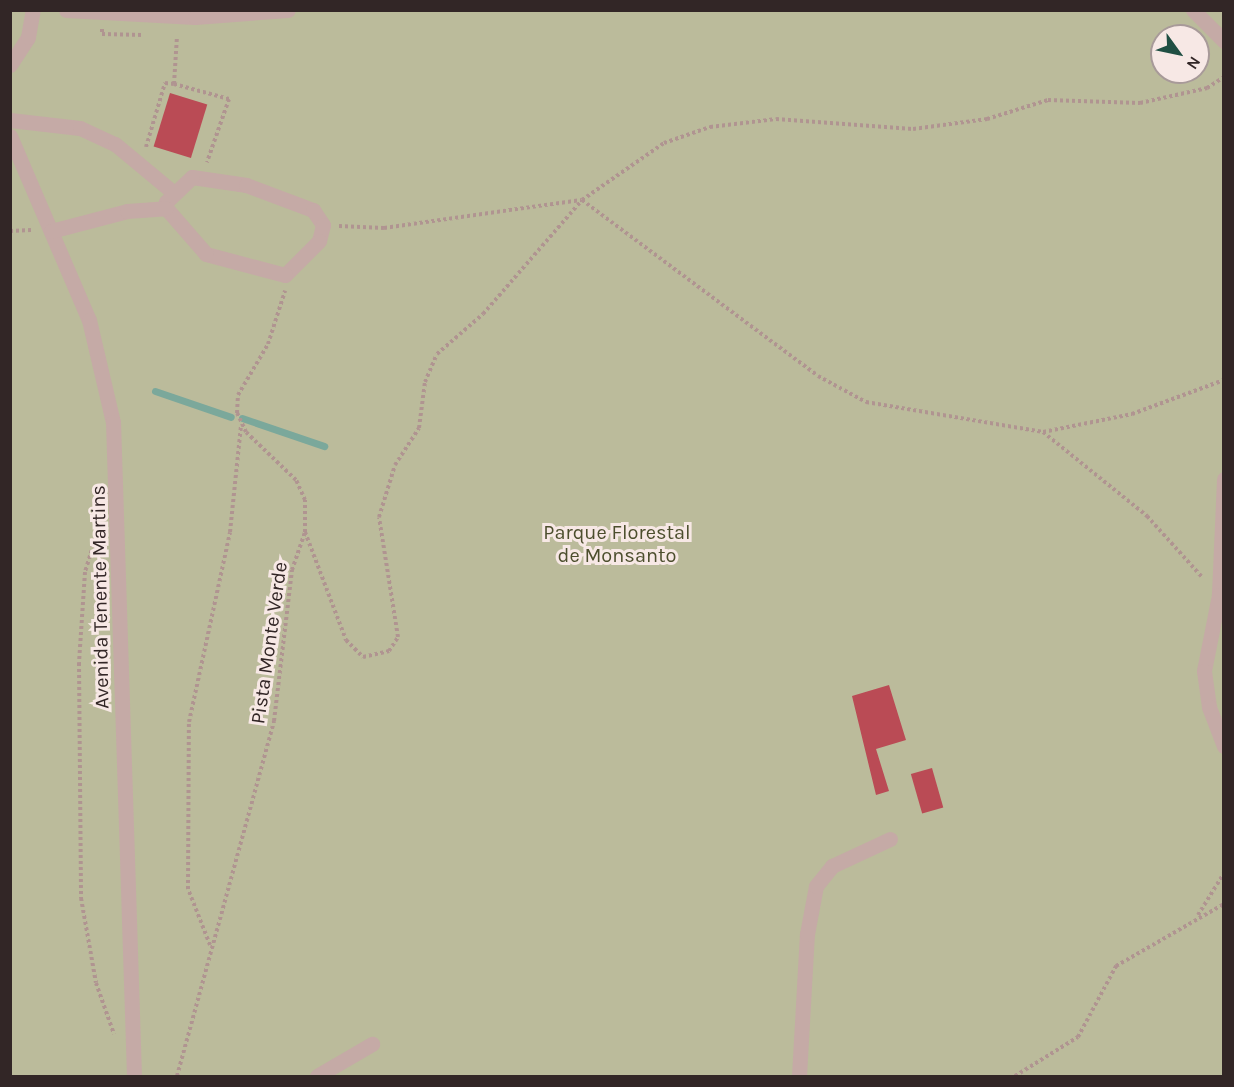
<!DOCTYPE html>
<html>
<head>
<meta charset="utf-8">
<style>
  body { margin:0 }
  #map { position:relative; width:1234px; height:1087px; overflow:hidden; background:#eeddd9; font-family:Karla,sans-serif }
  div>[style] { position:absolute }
  .green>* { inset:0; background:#bbbb9b }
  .stream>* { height:7px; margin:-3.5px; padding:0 3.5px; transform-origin:3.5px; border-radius:3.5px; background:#7ba89b }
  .building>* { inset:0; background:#ba4b55; transform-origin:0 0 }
  .path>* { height:4px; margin-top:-2px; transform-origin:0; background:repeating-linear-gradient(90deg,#b09491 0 3px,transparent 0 6px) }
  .minor>* { height:15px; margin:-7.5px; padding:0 7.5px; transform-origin:7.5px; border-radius:7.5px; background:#c5aaa6 }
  span { translate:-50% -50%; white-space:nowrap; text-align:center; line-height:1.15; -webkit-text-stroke:6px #f7e8e5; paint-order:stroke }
  .park-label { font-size:20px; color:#4c4e2d }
  .street-label { font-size:20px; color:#322626 }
  .frame { position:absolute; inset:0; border:12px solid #322626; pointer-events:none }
  .north { position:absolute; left:1150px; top:24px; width:60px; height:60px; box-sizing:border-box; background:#f7e8e5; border:2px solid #a89a99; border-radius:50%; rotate:123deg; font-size:16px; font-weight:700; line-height:24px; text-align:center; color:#322626 }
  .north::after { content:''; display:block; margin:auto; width:21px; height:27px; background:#204f43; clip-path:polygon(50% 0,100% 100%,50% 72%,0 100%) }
</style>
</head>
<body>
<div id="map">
  <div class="green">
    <i style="clip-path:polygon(evenodd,10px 11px,1223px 11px,1223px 1076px,11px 1076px,10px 11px,1162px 36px,1198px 36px,1198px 72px,1162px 72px,1162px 36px)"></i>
  </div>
  <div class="stream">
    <i style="left:155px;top:391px;width:80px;rotate:18.9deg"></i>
    <i style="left:242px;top:418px;width:87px;rotate:18.9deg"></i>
  </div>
  <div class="building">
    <i style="left:170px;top:93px;width:39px;height:56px;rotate:17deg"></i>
    <i style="clip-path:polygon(889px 685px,906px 740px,876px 749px,889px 791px,876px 795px,852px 696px)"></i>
    <i style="left:932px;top:768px;width:41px;height:22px;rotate:74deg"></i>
  </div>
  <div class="path">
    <i style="left:102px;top:29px;width:5px;rotate:90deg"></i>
    <i style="left:102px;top:34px;width:41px;rotate:1.4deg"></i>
    <i style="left:174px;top:84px;width:48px;rotate:-86.4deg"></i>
    <i style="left:146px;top:147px;width:67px;rotate:-73.5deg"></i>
    <i style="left:165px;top:83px;width:9px;rotate:6deg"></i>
    <i style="left:174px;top:84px;width:57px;rotate:15.3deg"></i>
    <i style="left:229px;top:99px;width:67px;rotate:109.2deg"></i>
    <i style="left:582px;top:200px;width:294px;rotate:36.7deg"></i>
    <i style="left:818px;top:376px;width:55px;rotate:28.4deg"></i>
    <i style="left:866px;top:402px;width:180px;rotate:9.6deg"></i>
    <i style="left:1043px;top:432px;width:91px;rotate:-11.4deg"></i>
    <i style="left:1132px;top:414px;width:98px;rotate:-20.3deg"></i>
    <i style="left:339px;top:226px;width:45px;rotate:2.5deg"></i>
    <i style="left:384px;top:228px;width:199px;rotate:-8.1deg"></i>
    <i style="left:10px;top:231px;width:21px;rotate:-3deg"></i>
    <i style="left:1043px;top:432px;width:134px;rotate:38.9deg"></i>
    <i style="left:1147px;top:516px;width:82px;rotate:48deg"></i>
    <i style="left:305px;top:532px;width:116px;rotate:69.2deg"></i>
    <i style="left:346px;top:640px;width:24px;rotate:45deg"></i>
    <i style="left:363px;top:657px;width:27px;rotate:-13deg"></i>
    <i style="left:389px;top:651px;width:17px;rotate:-57deg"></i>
    <i style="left:398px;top:637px;width:121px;rotate:-99deg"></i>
    <i style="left:379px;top:517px;width:54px;rotate:-72.9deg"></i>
    <i style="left:395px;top:465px;width:44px;rotate:-57deg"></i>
    <i style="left:419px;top:428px;width:46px;rotate:-82.6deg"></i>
    <i style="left:425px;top:382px;width:30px;rotate:-67deg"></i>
    <i style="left:437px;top:354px;width:61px;rotate:-41deg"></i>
    <i style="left:483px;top:314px;width:151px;rotate:-49deg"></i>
    <i style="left:582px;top:200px;width:100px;rotate:-34.8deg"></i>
    <i style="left:664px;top:143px;width:49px;rotate:-19.2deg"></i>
    <i style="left:710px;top:127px;width:66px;rotate:-6.9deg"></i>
    <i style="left:776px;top:119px;width:137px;rotate:4.2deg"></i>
    <i style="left:913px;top:129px;width:75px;rotate:-7.7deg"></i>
    <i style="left:987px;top:119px;width:64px;rotate:-17.3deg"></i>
    <i style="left:1048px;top:100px;width:92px;rotate:1.9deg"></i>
    <i style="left:1140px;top:103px;width:69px;rotate:-12.6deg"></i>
    <i style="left:1207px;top:88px;width:20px;rotate:-33deg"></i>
    <i style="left:97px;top:533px;width:41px;rotate:107.1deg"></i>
    <i style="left:85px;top:572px;width:91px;rotate:93.8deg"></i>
    <i style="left:79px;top:663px;width:235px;rotate:89.5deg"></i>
    <i style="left:81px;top:898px;width:86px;rotate:80deg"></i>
    <i style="left:96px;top:983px;width:54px;rotate:70.6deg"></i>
    <i style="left:1198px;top:915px;width:49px;rotate:-58.2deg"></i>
    <i style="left:210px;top:945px;width:60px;rotate:-111.4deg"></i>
    <i style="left:188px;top:889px;width:167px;rotate:-89.7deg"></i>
    <i style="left:189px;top:722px;width:194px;rotate:-77.8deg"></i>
    <i style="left:230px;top:532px;width:108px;rotate:-84.1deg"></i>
    <i style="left:177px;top:1076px;width:368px;rotate:-74.7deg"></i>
    <i style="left:274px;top:721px;width:152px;rotate:-83.2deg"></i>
    <i style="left:292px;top:570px;width:40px;rotate:-71.1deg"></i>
    <i style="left:305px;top:532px;width:32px;rotate:-90deg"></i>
    <i style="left:305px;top:500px;width:22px;rotate:-114deg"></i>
    <i style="left:296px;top:480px;width:69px;rotate:-136.2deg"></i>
    <i style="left:246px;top:432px;width:21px;rotate:-115deg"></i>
    <i style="left:237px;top:413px;width:18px;rotate:-87deg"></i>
    <i style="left:238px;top:395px;width:59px;rotate:-59.5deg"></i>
    <i style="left:268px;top:344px;width:56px;rotate:-72.2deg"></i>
    <i style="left:1015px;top:1076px;width:74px;rotate:-31.8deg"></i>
    <i style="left:1078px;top:1037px;width:81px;rotate:-61.8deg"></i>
    <i style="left:1116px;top:966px;width:125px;rotate:-29.9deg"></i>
  </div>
  <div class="minor">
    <i style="left:66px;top:10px;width:129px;rotate:3.1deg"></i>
    <i style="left:195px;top:17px;width:93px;rotate:-4.3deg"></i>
    <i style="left:1193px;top:10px;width:44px;rotate:45deg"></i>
    <i style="left:10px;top:65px;width:33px;rotate:-57deg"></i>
    <i style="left:28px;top:37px;width:27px;rotate:-80deg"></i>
    <i style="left:10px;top:120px;width:70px;rotate:6.5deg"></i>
    <i style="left:80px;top:128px;width:38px;rotate:25deg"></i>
    <i style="left:115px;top:144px;width:77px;rotate:39.7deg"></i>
    <i style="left:10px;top:136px;width:200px;rotate:66.8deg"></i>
    <i style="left:89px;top:320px;width:105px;rotate:76.8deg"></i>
    <i style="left:113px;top:422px;width:654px;rotate:88.16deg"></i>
    <i style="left:192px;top:177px;width:55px;rotate:8.4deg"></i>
    <i style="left:246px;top:185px;width:72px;rotate:20.5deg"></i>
    <i style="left:313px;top:210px;width:18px;rotate:56deg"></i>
    <i style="left:323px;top:225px;width:16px;rotate:104deg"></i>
    <i style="left:319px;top:241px;width:48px;rotate:135deg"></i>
    <i style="left:285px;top:275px;width:82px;rotate:-165.1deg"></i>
    <i style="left:206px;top:254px;width:61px;rotate:-131deg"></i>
    <i style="left:166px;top:208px;width:6px;rotate:-90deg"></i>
    <i style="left:166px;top:202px;width:36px;rotate:-44deg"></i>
    <i style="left:51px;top:231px;width:79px;rotate:-14.7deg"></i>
    <i style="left:127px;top:211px;width:39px;rotate:-4deg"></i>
    <i style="left:1224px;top:479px;width:116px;rotate:92.5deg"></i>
    <i style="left:1219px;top:595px;width:77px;rotate:101.2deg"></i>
    <i style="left:1204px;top:671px;width:36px;rotate:82deg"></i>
    <i style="left:1209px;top:707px;width:42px;rotate:69deg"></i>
    <i style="left:317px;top:1076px;width:64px;rotate:-30.2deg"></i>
    <i style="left:799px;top:1076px;width:142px;rotate:-86.8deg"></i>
    <i style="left:807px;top:934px;width:49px;rotate:-79.4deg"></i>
    <i style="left:816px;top:886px;width:26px;rotate:-51deg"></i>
    <i style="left:832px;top:866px;width:64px;rotate:-25deg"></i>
  </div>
  <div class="park-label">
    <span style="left:617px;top:544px">Parque Florestal<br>de Monsanto</span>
  </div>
  <div class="street-label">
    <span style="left:100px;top:597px;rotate:-91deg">Avenida Tenente Martins</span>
    <span style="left:269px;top:643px;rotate:-82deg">Pista Monte Verde</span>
  </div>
  <div class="frame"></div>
  <div class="north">N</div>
</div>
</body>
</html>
